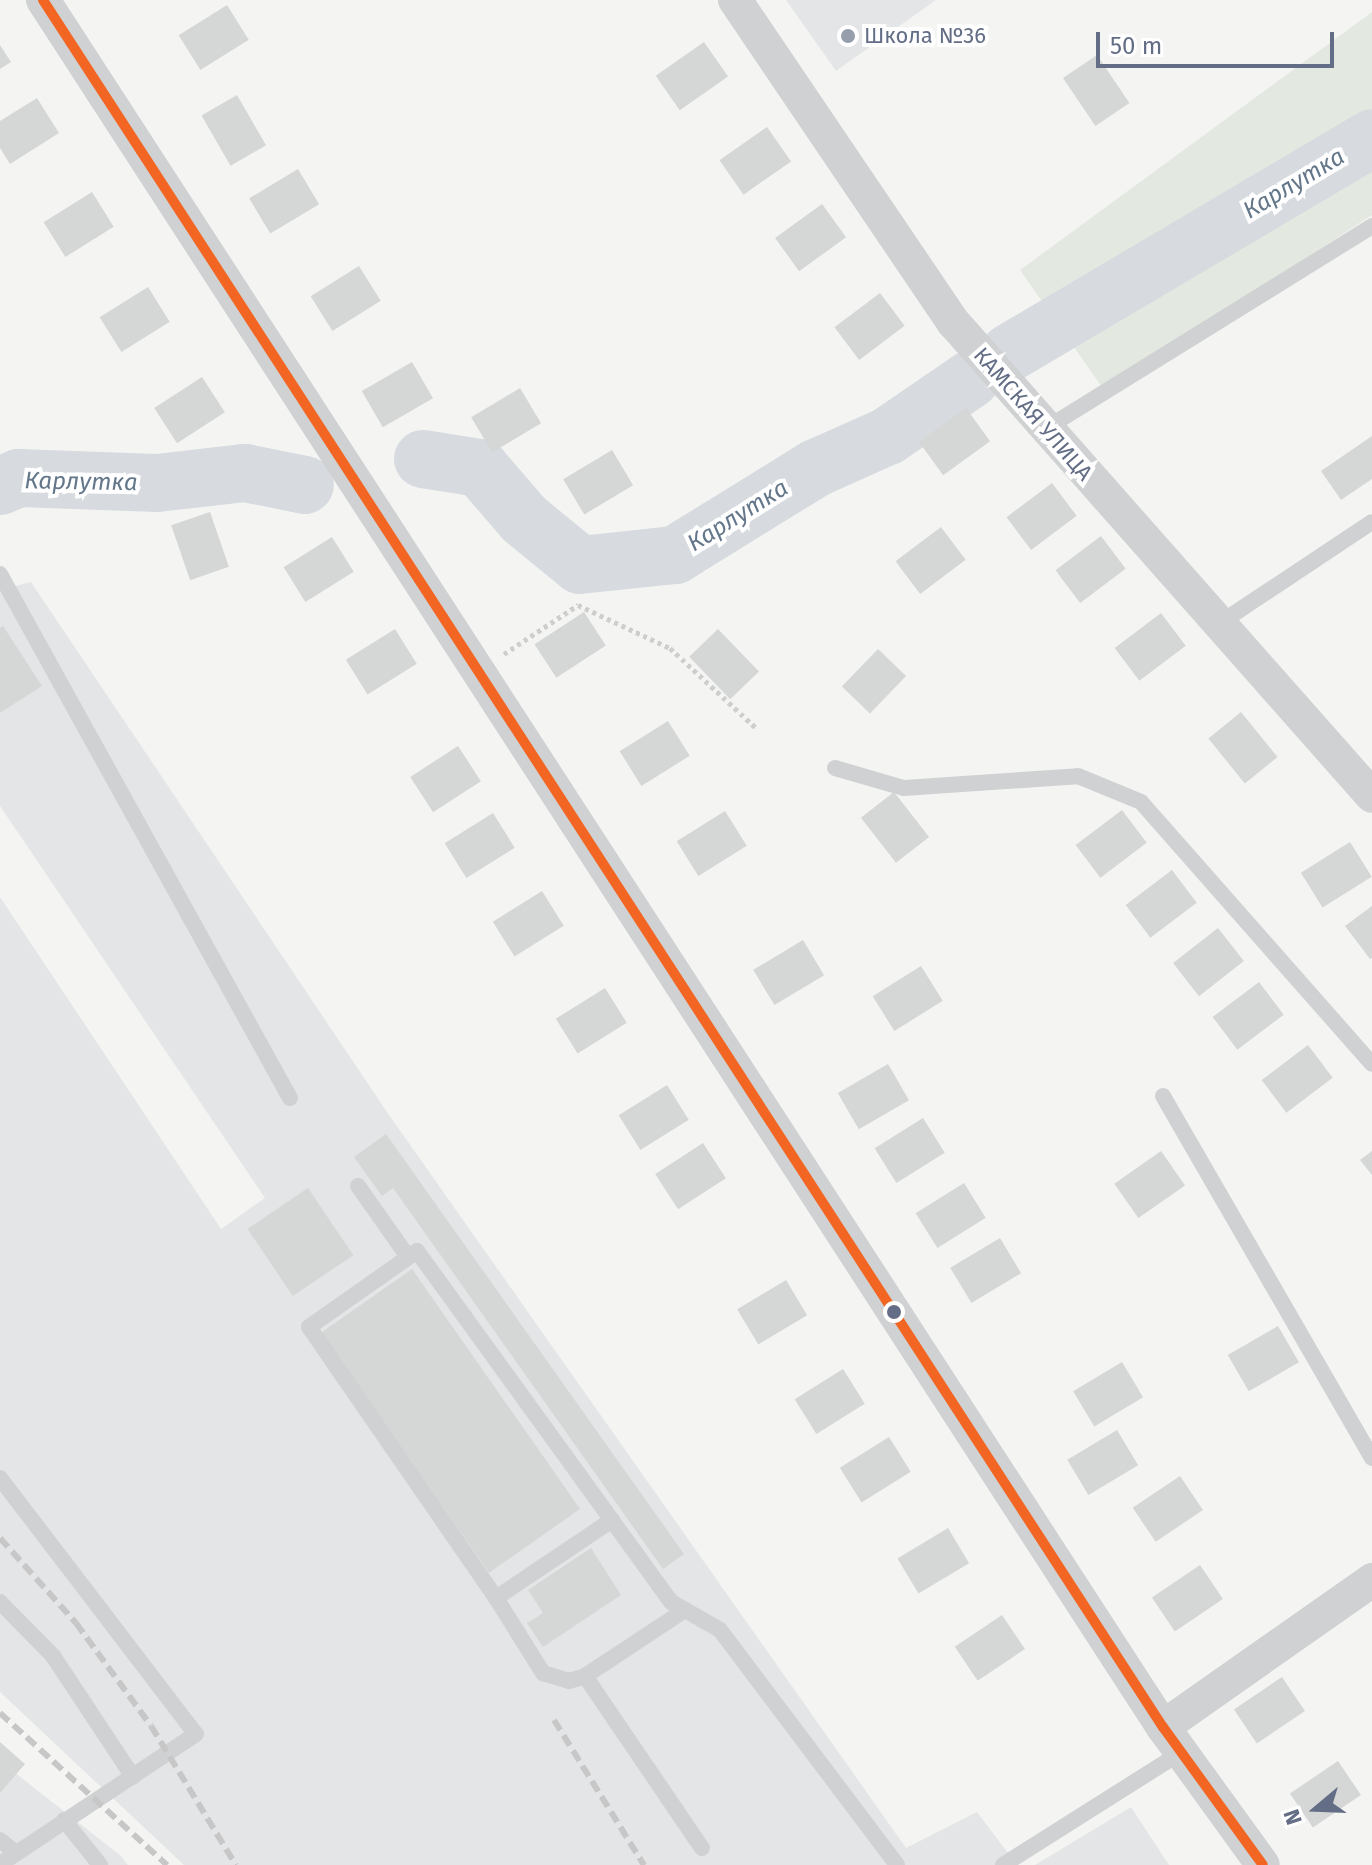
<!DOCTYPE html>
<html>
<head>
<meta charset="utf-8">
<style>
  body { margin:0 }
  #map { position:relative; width:1372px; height:1865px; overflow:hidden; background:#f4f5f3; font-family:"Fira Sans",sans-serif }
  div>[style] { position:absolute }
  .built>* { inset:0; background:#e4e5e6 }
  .green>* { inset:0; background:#e3e9e1 }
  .river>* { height:58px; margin:-29px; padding:0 29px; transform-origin:29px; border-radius:29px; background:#d7dbdf }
  .building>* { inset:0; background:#d5d6d6; transform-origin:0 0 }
  .path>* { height:5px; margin-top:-2.5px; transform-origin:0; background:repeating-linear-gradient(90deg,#cecece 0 4px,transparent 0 8px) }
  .service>* { height:16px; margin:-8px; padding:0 8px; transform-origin:8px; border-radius:8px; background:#d0d1d2 }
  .minor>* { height:34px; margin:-17px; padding:0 17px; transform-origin:17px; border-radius:17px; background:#d0d1d2 }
  .rail>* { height:6px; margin-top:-3px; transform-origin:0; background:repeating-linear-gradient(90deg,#c7c7c8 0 12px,transparent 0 18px) }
  .bus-1>* { height:10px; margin:-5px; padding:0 5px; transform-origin:5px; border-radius:5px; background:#f26522 }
  .dots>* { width:22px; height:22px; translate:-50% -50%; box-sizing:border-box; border:4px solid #fff; border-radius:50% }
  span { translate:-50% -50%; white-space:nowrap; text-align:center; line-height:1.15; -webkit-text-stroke:8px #fff; paint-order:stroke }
  .poi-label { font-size:22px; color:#636e86 }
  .left { translate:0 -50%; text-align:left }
  .street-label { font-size:22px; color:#636e86 }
  .water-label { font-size:24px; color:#63768a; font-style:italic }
  .north { position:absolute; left:1276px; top:1769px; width:80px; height:80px; -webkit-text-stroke:6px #fff; paint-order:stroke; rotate:251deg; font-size:22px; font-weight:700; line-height:32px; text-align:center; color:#636e86 }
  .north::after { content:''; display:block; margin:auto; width:28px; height:36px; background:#636e86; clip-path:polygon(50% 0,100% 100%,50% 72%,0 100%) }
  .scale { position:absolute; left:1096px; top:32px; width:238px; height:36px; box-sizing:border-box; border:4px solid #636e86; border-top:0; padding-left:10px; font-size:24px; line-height:28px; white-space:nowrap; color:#636e86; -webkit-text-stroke:6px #fff; paint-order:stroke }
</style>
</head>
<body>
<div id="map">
  <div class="built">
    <i style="clip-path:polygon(786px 0,936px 0,836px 71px)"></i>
    <i style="clip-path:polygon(31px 582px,389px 1115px,906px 1848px,977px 1812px,1017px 1865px,184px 1865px,0 1692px,0 897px,221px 1229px,265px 1198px,0 806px,0 590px)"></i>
    <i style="clip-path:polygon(0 1761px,121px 1856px,128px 1865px,0 1865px)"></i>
    <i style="clip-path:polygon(1131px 1807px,1169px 1865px,1035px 1865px)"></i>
  </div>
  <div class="green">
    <i style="clip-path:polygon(1372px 12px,1372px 215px,1104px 390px,1020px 270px)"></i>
  </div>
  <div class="river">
    <i style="left:1009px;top:353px;width:422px;rotate:-30.6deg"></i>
    <i style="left:423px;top:459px;width:58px;rotate:9deg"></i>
    <i style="left:480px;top:468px;width:67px;rotate:49.2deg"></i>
    <i style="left:524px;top:519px;width:72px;rotate:39.4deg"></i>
    <i style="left:580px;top:565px;width:96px;rotate:-6deg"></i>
    <i style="left:675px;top:555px;width:166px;rotate:-31.7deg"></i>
    <i style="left:816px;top:468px;width:79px;rotate:-24deg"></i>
    <i style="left:888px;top:436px;width:101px;rotate:-34.5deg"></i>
    <i style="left:0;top:486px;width:21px;rotate:-23deg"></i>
    <i style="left:19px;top:478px;width:138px;rotate:2.1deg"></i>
    <i style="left:157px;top:483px;width:89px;rotate:-6.5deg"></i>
    <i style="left:245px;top:473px;width:61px;rotate:11.3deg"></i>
  </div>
  <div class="building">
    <i style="left:227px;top:5px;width:41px;height:57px;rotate:58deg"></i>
    <i style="left:704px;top:42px;width:42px;height:59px;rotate:55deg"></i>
    <i style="clip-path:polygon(0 45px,11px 62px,0 69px)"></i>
    <i style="left:1097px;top:55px;width:58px;height:41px;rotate:56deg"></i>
    <i style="left:237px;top:95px;width:58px;height:41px;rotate:60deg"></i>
    <i style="clip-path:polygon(37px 98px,59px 133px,10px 164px,0 148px,0 121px)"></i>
    <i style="left:767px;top:127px;width:42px;height:58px;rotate:55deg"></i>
    <i style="left:298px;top:169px;width:41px;height:57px;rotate:59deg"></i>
    <i style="left:92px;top:192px;width:41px;height:57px;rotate:58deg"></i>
    <i style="left:822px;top:204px;width:41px;height:58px;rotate:54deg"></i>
    <i style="left:359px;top:266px;width:41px;height:57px;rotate:58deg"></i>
    <i style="left:148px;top:287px;width:41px;height:57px;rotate:58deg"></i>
    <i style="left:880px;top:293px;width:41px;height:57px;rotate:53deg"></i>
    <i style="left:412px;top:362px;width:42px;height:58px;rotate:60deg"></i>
    <i style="left:202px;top:377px;width:42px;height:57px;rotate:57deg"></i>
    <i style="left:520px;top:388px;width:41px;height:57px;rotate:59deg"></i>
    <i style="left:966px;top:408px;width:41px;height:58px;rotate:54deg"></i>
    <i style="clip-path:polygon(1372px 436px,1372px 479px,1341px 500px,1321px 471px)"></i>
    <i style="left:612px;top:450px;width:41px;height:57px;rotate:59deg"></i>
    <i style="left:1052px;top:483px;width:41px;height:57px;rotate:53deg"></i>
    <i style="left:210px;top:512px;width:58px;height:41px;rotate:71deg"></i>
    <i style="left:941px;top:527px;width:41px;height:57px;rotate:53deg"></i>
    <i style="left:1101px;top:536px;width:41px;height:57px;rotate:53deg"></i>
    <i style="left:332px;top:537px;width:41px;height:57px;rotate:58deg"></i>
    <i style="left:584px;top:612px;width:40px;height:59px;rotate:57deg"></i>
    <i style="left:1161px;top:613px;width:41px;height:58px;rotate:53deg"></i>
    <i style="clip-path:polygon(3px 626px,42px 686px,0 713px,0 628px)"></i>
    <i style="left:395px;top:629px;width:41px;height:58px;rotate:58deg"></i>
    <i style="left:718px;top:629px;width:59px;height:40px;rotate:46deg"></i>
    <i style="left:878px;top:649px;width:39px;height:52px;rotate:44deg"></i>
    <i style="left:1241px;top:712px;width:58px;height:42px;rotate:51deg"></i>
    <i style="left:668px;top:721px;width:41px;height:57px;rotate:58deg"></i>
    <i style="left:458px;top:746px;width:42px;height:57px;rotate:57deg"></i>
    <i style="left:894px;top:792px;width:57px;height:42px;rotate:52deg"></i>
    <i style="left:1122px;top:810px;width:41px;height:58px;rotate:53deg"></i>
    <i style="left:725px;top:811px;width:41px;height:57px;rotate:58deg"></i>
    <i style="left:493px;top:813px;width:41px;height:57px;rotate:58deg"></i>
    <i style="left:1350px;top:842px;width:41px;height:58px;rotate:58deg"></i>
    <i style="left:1172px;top:870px;width:41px;height:58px;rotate:53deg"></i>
    <i style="left:542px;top:891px;width:41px;height:58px;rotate:58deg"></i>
    <i style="clip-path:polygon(1372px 906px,1372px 958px,1370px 959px,1345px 926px)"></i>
    <i style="left:1218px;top:928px;width:42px;height:57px;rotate:52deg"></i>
    <i style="left:803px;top:940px;width:41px;height:58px;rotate:59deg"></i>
    <i style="left:921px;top:966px;width:41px;height:57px;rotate:58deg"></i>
    <i style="left:1259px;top:982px;width:41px;height:58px;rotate:53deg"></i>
    <i style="left:605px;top:988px;width:41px;height:58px;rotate:58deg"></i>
    <i style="left:1308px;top:1045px;width:41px;height:58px;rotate:53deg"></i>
    <i style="left:888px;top:1064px;width:42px;height:58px;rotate:60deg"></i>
    <i style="left:667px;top:1085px;width:41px;height:57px;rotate:58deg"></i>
    <i style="left:923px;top:1118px;width:41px;height:57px;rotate:58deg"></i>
    <i style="clip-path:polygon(386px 1134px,684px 1554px,663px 1569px,393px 1188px,382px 1196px,354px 1157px)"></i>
    <i style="left:703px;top:1143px;width:42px;height:57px;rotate:57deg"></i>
    <i style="left:1161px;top:1151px;width:42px;height:57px;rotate:55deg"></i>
    <i style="clip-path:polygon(1372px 1151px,1372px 1175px,1360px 1160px)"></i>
    <i style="left:964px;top:1183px;width:41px;height:57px;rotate:58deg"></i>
    <i style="left:308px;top:1188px;width:81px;height:73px;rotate:56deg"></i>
    <i style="left:1000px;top:1238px;width:41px;height:58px;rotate:59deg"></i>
    <i style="left:412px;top:1269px;width:293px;height:111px;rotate:55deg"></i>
    <i style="left:786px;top:1280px;width:41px;height:57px;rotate:59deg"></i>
    <i style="left:1278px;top:1326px;width:42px;height:58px;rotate:60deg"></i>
    <i style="left:1122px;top:1362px;width:41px;height:57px;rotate:59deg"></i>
    <i style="left:843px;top:1369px;width:41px;height:57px;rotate:58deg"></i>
    <i style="left:1117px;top:1430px;width:41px;height:58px;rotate:59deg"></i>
    <i style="left:889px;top:1437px;width:41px;height:58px;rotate:58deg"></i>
    <i style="left:1180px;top:1476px;width:41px;height:57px;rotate:56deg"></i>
    <i style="left:948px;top:1528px;width:41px;height:59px;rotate:59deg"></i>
    <i style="clip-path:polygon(591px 1548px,621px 1595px,543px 1647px,527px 1623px,543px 1613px,528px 1590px)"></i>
    <i style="left:1200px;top:1565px;width:41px;height:58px;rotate:56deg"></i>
    <i style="left:1002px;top:1615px;width:41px;height:57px;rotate:56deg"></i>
    <i style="left:1282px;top:1677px;width:41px;height:58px;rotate:56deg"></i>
    <i style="clip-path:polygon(0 1742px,25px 1764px,0 1793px)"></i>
    <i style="left:1338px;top:1761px;width:41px;height:58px;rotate:56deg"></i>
  </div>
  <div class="path">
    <i style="left:504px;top:654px;width:89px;rotate:-33.5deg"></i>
    <i style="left:578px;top:605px;width:102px;rotate:25.1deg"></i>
    <i style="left:670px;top:648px;width:117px;rotate:42.9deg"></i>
  </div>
  <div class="service">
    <i style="left:1045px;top:429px;width:385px;rotate:-31.8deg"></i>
    <i style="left:0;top:574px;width:599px;rotate:61.04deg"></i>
    <i style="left:1220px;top:623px;width:182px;rotate:-33.6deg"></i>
    <i style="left:835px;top:768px;width:72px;rotate:16.2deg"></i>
    <i style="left:904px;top:788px;width:174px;rotate:-3.9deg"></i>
    <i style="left:1078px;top:776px;width:68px;rotate:22.4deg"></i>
    <i style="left:1141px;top:802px;width:349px;rotate:48.6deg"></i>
    <i style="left:1163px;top:1096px;width:418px;rotate:60deg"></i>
    <i style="left:358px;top:1186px;width:87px;rotate:54.8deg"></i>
    <i style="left:0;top:1478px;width:322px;rotate:52.6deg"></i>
    <i style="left:196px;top:1734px;width:235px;rotate:146.4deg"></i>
    <i style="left:612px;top:1520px;width:140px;rotate:146.1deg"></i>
    <i style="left:496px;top:1598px;width:89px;rotate:57.9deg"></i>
    <i style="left:543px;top:1673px;width:27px;rotate:17deg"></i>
    <i style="left:569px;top:1681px;width:17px;rotate:-17deg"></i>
    <i style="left:585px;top:1676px;width:120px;rotate:-33.4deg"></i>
    <i style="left:496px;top:1598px;width:329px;rotate:-124.6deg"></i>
    <i style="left:309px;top:1327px;width:132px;rotate:-35.1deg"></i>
    <i style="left:417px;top:1251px;width:433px;rotate:54.1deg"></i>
    <i style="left:671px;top:1602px;width:56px;rotate:29.7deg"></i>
    <i style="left:720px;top:1630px;width:294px;rotate:53deg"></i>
    <i style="left:0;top:1602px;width:76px;rotate:45.5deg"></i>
    <i style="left:53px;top:1656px;width:145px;rotate:56.5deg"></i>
    <i style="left:585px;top:1676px;width:208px;rotate:55.8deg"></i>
    <i style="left:64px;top:1820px;width:58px;rotate:51.3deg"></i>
    <i style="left:0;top:1840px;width:21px;rotate:39deg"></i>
    <i style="left:1003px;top:1865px;width:212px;rotate:-32.3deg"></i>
  </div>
  <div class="minor">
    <i style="left:43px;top:0;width:2058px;rotate:57.04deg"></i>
    <i style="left:1163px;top:1727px;width:170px;rotate:54.1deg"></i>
    <i style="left:735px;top:0;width:390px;rotate:55.9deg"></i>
    <i style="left:954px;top:323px;width:631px;rotate:48.53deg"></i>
    <i style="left:1163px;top:1727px;width:256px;rotate:-35.1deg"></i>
  </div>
  <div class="rail">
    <i style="left:0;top:1538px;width:114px;rotate:48.2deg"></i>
    <i style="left:76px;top:1623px;width:127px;rotate:53.9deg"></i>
    <i style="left:151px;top:1726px;width:163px;rotate:58.6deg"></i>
    <i style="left:0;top:1713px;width:226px;rotate:42.3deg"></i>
    <i style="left:554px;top:1720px;width:171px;rotate:58.2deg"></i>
  </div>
  <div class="bus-1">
    <i style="left:43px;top:0;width:2058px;rotate:57.04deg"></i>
    <i style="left:1163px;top:1727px;width:170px;rotate:54.1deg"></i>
  </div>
  <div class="dots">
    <i style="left:848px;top:36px;background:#969dac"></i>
    <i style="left:894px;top:1312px;background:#636e86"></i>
  </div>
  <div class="poi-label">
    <span class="left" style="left:864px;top:36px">Школа №36</span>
  </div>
  <div class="street-label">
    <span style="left:1033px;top:414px;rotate:49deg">КАМСКАЯ УЛИЦА</span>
  </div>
  <div class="water-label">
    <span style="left:1294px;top:184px;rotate:-31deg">Карлутка</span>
    <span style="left:81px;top:482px;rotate:1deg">Карлутка</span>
    <span style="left:738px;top:516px;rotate:-32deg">Карлутка</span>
  </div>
  <div class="north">N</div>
  <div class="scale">50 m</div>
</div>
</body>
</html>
